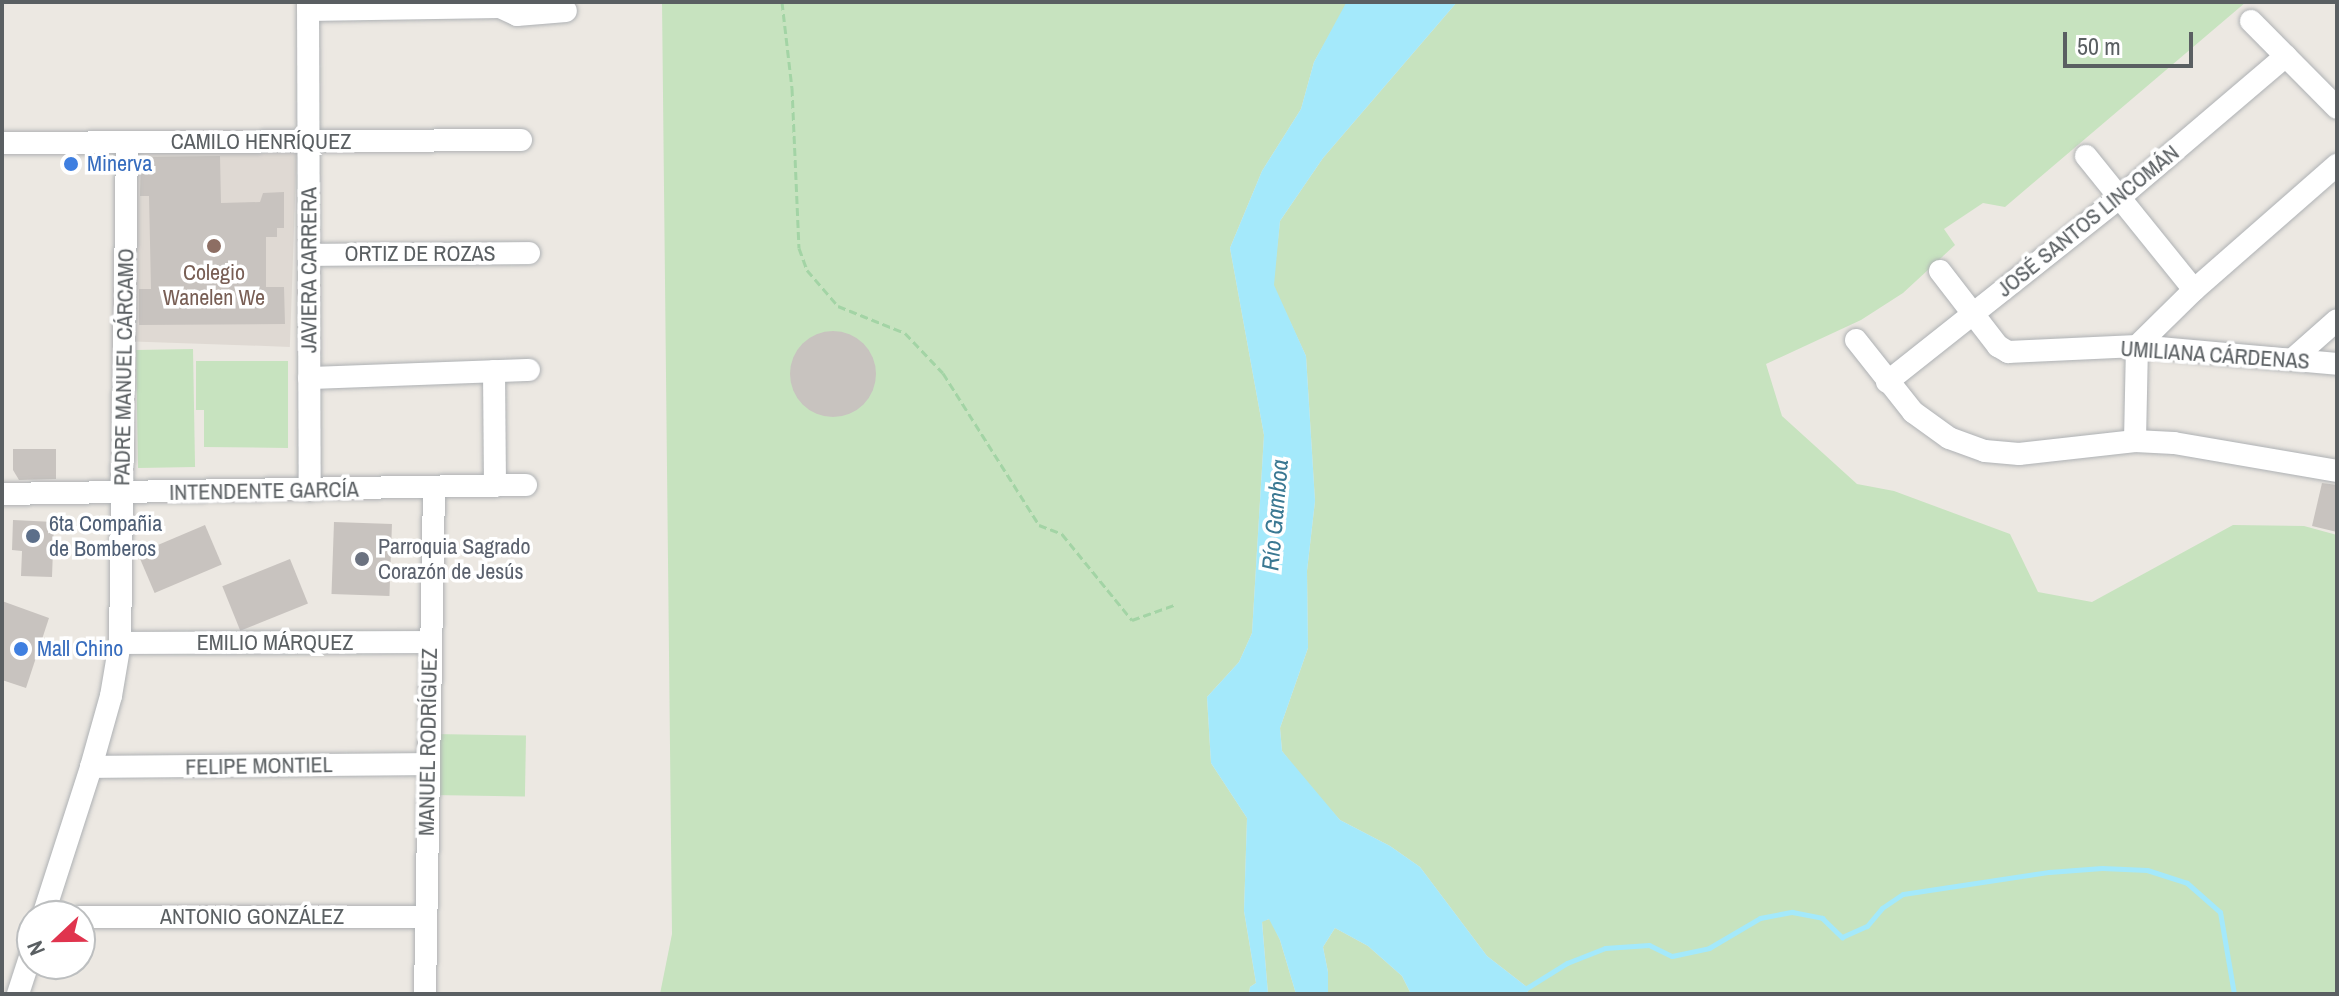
<!DOCTYPE html>
<html>
<head>
<meta charset="utf-8">
<style>
  body { margin:0 }
  #map { position:relative; width:2339px; height:996px; overflow:hidden; background:#ece8e2; font-family:"Archivo Narrow",sans-serif }
  div>[style] { position:absolute }
  .education>* { inset:0; background:#dfd9d3; transform-origin:0 0 }
  .green>* { inset:0; background:#c7e3bf; transform-origin:0 0 }
  .water>* { inset:0; background:#a4e9fb }
  .stream>* { height:5px; margin:-2.5px; padding:0 2.5px; transform-origin:2.5px; border-radius:2.5px; background:#a4e9fb }
  .building>* { inset:0; background:#c8c3bf; transform-origin:0 0 }
  .round { border-radius:50% }
  .path>* { height:3px; margin-top:-1.5px; transform-origin:0; background:repeating-linear-gradient(90deg,#a3d4a5 0 8px,transparent 0 12px) }
  .roads { filter:drop-shadow(0 0 2px #aeb1b4) drop-shadow(0 0 2px #aeb1b4) }
  .minor>* { height:22px; margin:-11px; padding:0 11px; transform-origin:11px; border-radius:11px; background:#fff }
  .dots>* { width:22px; height:22px; translate:-50% -50%; box-sizing:border-box; border:4px solid #fff; border-radius:50% }
  span { translate:-50% -50%; white-space:nowrap; text-align:center; line-height:1.15; -webkit-text-stroke:7px #fff; paint-order:stroke }
  .street-label { font-size:22px; color:#5a5f62 }
  .shop-label { font-size:22px; color:#366cbe }
  .left { translate:0 -50%; text-align:left }
  .education-label { font-size:22px; color:#785e54 }
  .service-label { font-size:22px; color:#4e5e75 }
  .worship-label { font-size:22px; color:#5b616d }
  .water-label { font-size:24px; color:#3a7892; font-style:italic }
  .frame { position:absolute; inset:0; border:4px solid #5a5f62; pointer-events:none }
  .north { position:absolute; left:16px; top:900px; width:80px; height:80px; box-sizing:border-box; background:#fff; border:2px solid #bdbfc0; border-radius:50%; rotate:248deg; font-size:22px; font-weight:700; line-height:32px; text-align:center; color:#5a5f62 }
  .north::after { content:''; display:block; margin:auto; width:28px; height:36px; background:#e0344e; clip-path:polygon(50% 0,100% 100%,50% 72%,0 100%) }
  .scale { position:absolute; left:2063px; top:32px; width:130px; height:36px; box-sizing:border-box; border:4px solid #5a5f62; border-top:0; padding-left:10px; font-size:24px; line-height:28px; white-space:nowrap; color:#5a5f62; -webkit-text-stroke:6px #fff; paint-order:stroke }
</style>
</head>
<body>
<div id="map">
  <div class="education">
    <i style="left:297px;top:142px;width:205px;height:163px;rotate:92deg"></i>
  </div>
  <div class="green">
    <i style="clip-path:polygon(662px 2px,1348px 2px,1314px 62px,1301px 109px,1262px 171px,1230px 248px,1264px 435px,1252px 633px,1239px 662px,1207px 697px,1211px 763px,1247px 818px,1244px 911px,1256px 983px,1250px 987px,1249px 994px,660px 994px,672px 934px)"></i>
    <i style="clip-path:polygon(1457px 2px,2246px 2px,2005px 207px,1983px 203px,1944px 229px,1955px 245px,1903px 293px,1861px 320px,1766px 364px,1782px 416px,1857px 484px,1894px 491px,2010px 534px,2038px 592px,2092px 602px,2233px 525px,2304px 526px,2337px 535px,2337px 994px,1528px 994px,1527px 987px,1487px 956px,1420px 867px,1390px 846px,1340px 820px,1309px 786px,1282px 751px,1280px 728px,1308px 648px,1307px 571px,1315px 501px,1306px 356px,1273px 285px,1280px 221px,1323px 158px)"></i>
    <i style="left:193px;top:349px;width:118px;height:57px;rotate:89deg"></i>
    <i style="clip-path:polygon(196px 361px,288px 361px,288px 448px,204px 447px,204px 410px,196px 410px)"></i>
    <i style="left:433px;top:734px;width:93px;height:61px;rotate:1deg"></i>
    <i style="clip-path:polygon(1270px 919px,1280px 940px,1296px 994px,1268px 994px,1262px 921px)"></i>
    <i style="clip-path:polygon(1335px 928px,1368px 946px,1402px 976px,1411px 994px,1328px 994px,1328px 972px,1323px 947px)"></i>
  </div>
  <div class="water">
    <i style="clip-path:polygon(1457px 2px,1323px 158px,1280px 221px,1274px 285px,1306px 356px,1315px 501px,1307px 571px,1308px 648px,1280px 728px,1282px 751px,1340px 820px,1390px 846px,1420px 867px,1487px 956px,1527px 987px,1528px 994px,1411px 994px,1402px 976px,1368px 946px,1335px 928px,1323px 947px,1328px 972px,1328px 994px,1296px 994px,1280px 940px,1269px 919px,1262px 922px,1268px 994px,1249px 994px,1250px 987px,1256px 983px,1244px 911px,1247px 818px,1211px 763px,1207px 697px,1239px 662px,1252px 633px,1264px 435px,1230px 248px,1262px 171px,1301px 109px,1314px 62px,1346px 3px)"></i>
  </div>
  <div class="stream">
    <i style="left:1517px;top:994px;width:59px;rotate:-31.8deg"></i>
    <i style="left:1567px;top:963px;width:41px;rotate:-21.5deg"></i>
    <i style="left:1605px;top:948px;width:44px;rotate:-3.9deg"></i>
    <i style="left:1649px;top:945px;width:25px;rotate:26deg"></i>
    <i style="left:1672px;top:956px;width:38px;rotate:-12deg"></i>
    <i style="left:1709px;top:948px;width:59px;rotate:-30.5deg"></i>
    <i style="left:1760px;top:918px;width:33px;rotate:-11deg"></i>
    <i style="left:1792px;top:912px;width:31px;rotate:11deg"></i>
    <i style="left:1822px;top:918px;width:28px;rotate:44deg"></i>
    <i style="left:1842px;top:937px;width:27px;rotate:-24deg"></i>
    <i style="left:1867px;top:926px;width:23px;rotate:-50deg"></i>
    <i style="left:1882px;top:908px;width:25px;rotate:-34deg"></i>
    <i style="left:1903px;top:894px;width:148px;rotate:-8.6deg"></i>
    <i style="left:2049px;top:872px;width:53px;rotate:-4.3deg"></i>
    <i style="left:2102px;top:868px;width:45px;rotate:2.5deg"></i>
    <i style="left:2147px;top:870px;width:42px;rotate:18deg"></i>
    <i style="left:2187px;top:883px;width:44px;rotate:41.3deg"></i>
    <i style="left:2220px;top:912px;width:83px;rotate:80.3deg"></i>
  </div>
  <div class="building">
    <i style="clip-path:polygon(220px 156px,221px 203px,260px 202px,263px 193px,284px 192px,284px 228px,277px 228px,277px 237px,266px 237px,266px 287px,284px 287px,285px 324px,139px 325px,139px 289px,151px 289px,149px 196px,140px 196px,141px 157px)"></i>
    <i class="round" style="left:790px;top:331px;width:86px;height:86px"></i>
    <i style="clip-path:polygon(13px 449px,56px 449px,56px 479px,19px 480px,13px 470px)"></i>
    <i style="clip-path:polygon(2322px 483px,2337px 485px,2337px 532px,2312px 526px)"></i>
    <i style="clip-path:polygon(13px 520px,54px 522px,52px 577px,21px 576px,22px 551px,12px 550px)"></i>
    <i style="left:334px;top:522px;width:58px;height:72px;rotate:2deg"></i>
    <i style="left:205px;top:525px;width:43px;height:73px;rotate:67deg"></i>
    <i style="left:290px;top:559px;width:48px;height:73px;rotate:68deg"></i>
    <i style="clip-path:polygon(2px 601px,49px 618px,26px 688px,2px 680px)"></i>
  </div>
  <div class="path">
    <i style="left:782px;top:2px;width:87px;rotate:83.4deg"></i>
    <i style="left:792px;top:88px;width:160px;rotate:87.5deg"></i>
    <i style="left:799px;top:248px;width:23px;rotate:70deg"></i>
    <i style="left:807px;top:270px;width:48px;rotate:49.3deg"></i>
    <i style="left:838px;top:306px;width:72px;rotate:21.9deg"></i>
    <i style="left:905px;top:333px;width:55px;rotate:46.5deg"></i>
    <i style="left:943px;top:373px;width:180px;rotate:57.7deg"></i>
    <i style="left:1039px;top:525px;width:25px;rotate:21deg"></i>
    <i style="left:1062px;top:534px;width:111px;rotate:50.9deg"></i>
    <i style="left:1132px;top:620px;width:45px;rotate:-19.7deg"></i>
  </div>
  <div class="roads">
    <div class="minor">
      <i style="left:308px;top:2px;width:488px;rotate:89.8deg"></i>
      <i style="left:308px;top:10px;width:192px;rotate:-0.9deg"></i>
      <i style="left:500px;top:7px;width:19px;rotate:25deg"></i>
      <i style="left:517px;top:15px;width:49px;rotate:-4.7deg"></i>
      <i style="left:2251px;top:21px;width:122px;rotate:45.3deg"></i>
      <i style="left:2px;top:143px;width:519px;rotate:-0.33deg"></i>
      <i style="left:2086px;top:156px;width:172px;rotate:51.1deg"></i>
      <i style="left:310px;top:255px;width:219px;rotate:-0.5deg"></i>
      <i style="left:1940px;top:271px;width:95px;rotate:52.3deg"></i>
      <i style="left:1998px;top:346px;width:12px;rotate:31deg"></i>
      <i style="left:2008px;top:352px;width:129px;rotate:-2.7deg"></i>
      <i style="left:2137px;top:346px;width:201px;rotate:5.1deg"></i>
      <i style="left:1856px;top:340px;width:92px;rotate:51.6deg"></i>
      <i style="left:1913px;top:412px;width:44px;rotate:35.8deg"></i>
      <i style="left:1949px;top:438px;width:38px;rotate:20deg"></i>
      <i style="left:1985px;top:451px;width:34px;rotate:5deg"></i>
      <i style="left:2019px;top:454px;width:117px;rotate:-6.4deg"></i>
      <i style="left:2135px;top:441px;width:39px;rotate:3deg"></i>
      <i style="left:2174px;top:443px;width:165px;rotate:9.7deg"></i>
      <i style="left:2294px;top:358px;width:57px;rotate:-41.5deg"></i>
      <i style="left:494px;top:371px;width:115px;rotate:89.5deg"></i>
      <i style="left:309px;top:378px;width:220px;rotate:-2.1deg"></i>
      <i style="left:1887px;top:382px;width:296px;rotate:-38.4deg"></i>
      <i style="left:2119px;top:198px;width:219px;rotate:-40.4deg"></i>
      <i style="left:2135px;top:441px;width:95px;rotate:-88.8deg"></i>
      <i style="left:2137px;top:346px;width:80px;rotate:-44.5deg"></i>
      <i style="left:2194px;top:290px;width:190px;rotate:-41.2deg"></i>
      <i style="left:2px;top:494px;width:524px;rotate:-0.98deg"></i>
      <i style="left:120px;top:643px;width:310px;rotate:-0.2deg"></i>
      <i style="left:91px;top:767px;width:336px;rotate:-0.5deg"></i>
      <i style="left:43px;top:916px;width:157px;rotate:-72.1deg"></i>
      <i style="left:91px;top:767px;width:74px;rotate:-74.3deg"></i>
      <i style="left:111px;top:696px;width:54px;rotate:-80.4deg"></i>
      <i style="left:120px;top:643px;width:501px;rotate:-89.2deg"></i>
      <i style="left:80px;top:917px;width:345px"></i>
      <i style="left:18px;top:994px;width:45px;rotate:-72deg"></i>
      <i style="left:425px;top:994px;width:505px;rotate:-88.98deg"></i>
    </div>
  </div>
  <div class="dots">
    <i style="left:71px;top:164px;background:#3f7fe0"></i>
    <i style="left:214px;top:246px;background:#8d6e63"></i>
    <i style="left:33px;top:536px;background:#5c6f8a"></i>
    <i style="left:362px;top:559px;background:#6b7280"></i>
    <i style="left:21px;top:649px;background:#3f7fe0"></i>
  </div>
  <div class="street-label">
    <span style="left:261px;top:142px">CAMILO HENRÍQUEZ</span>
    <span style="left:2088px;top:221px;rotate:-39deg">JOSÉ SANTOS LINCOMÁN</span>
    <span style="left:420px;top:254px">ORTIZ DE ROZAS</span>
    <span style="left:309px;top:270px;rotate:-90deg">JAVIERA CARRERA</span>
    <span style="left:2215px;top:355px;rotate:4deg">UMILIANA CÁRDENAS</span>
    <span style="left:124px;top:367px;rotate:-89deg">PADRE MANUEL CÁRCAMO</span>
    <span style="left:264px;top:491px;rotate:-1deg">INTENDENTE GARCÍA</span>
    <span style="left:275px;top:643px">EMILIO MÁRQUEZ</span>
    <span style="left:428px;top:742px;rotate:-89deg">MANUEL RODRÍGUEZ</span>
    <span style="left:259px;top:766px;rotate:-1deg">FELIPE MONTIEL</span>
    <span style="left:252px;top:917px">ANTONIO GONZÁLEZ</span>
  </div>
  <div class="shop-label">
    <span class="left" style="left:87px;top:164px">Minerva</span>
    <span class="left" style="left:37px;top:649px">Mall Chino</span>
  </div>
  <div class="education-label">
    <span style="left:214px;top:285px">Colegio<br>Wanelen We</span>
  </div>
  <div class="service-label">
    <span class="left" style="left:49px;top:536px">6ta Compañia<br>de Bomberos</span>
  </div>
  <div class="worship-label">
    <span class="left" style="left:378px;top:559px">Parroquia Sagrado<br>Corazón de Jesús</span>
  </div>
  <div class="water-label">
    <span style="left:1275px;top:515px;rotate:-85deg">Río Gamboa</span>
  </div>
  <div class="frame"></div>
  <div class="north">N</div>
  <div class="scale">50 m</div>
</div>
</body>
</html>
